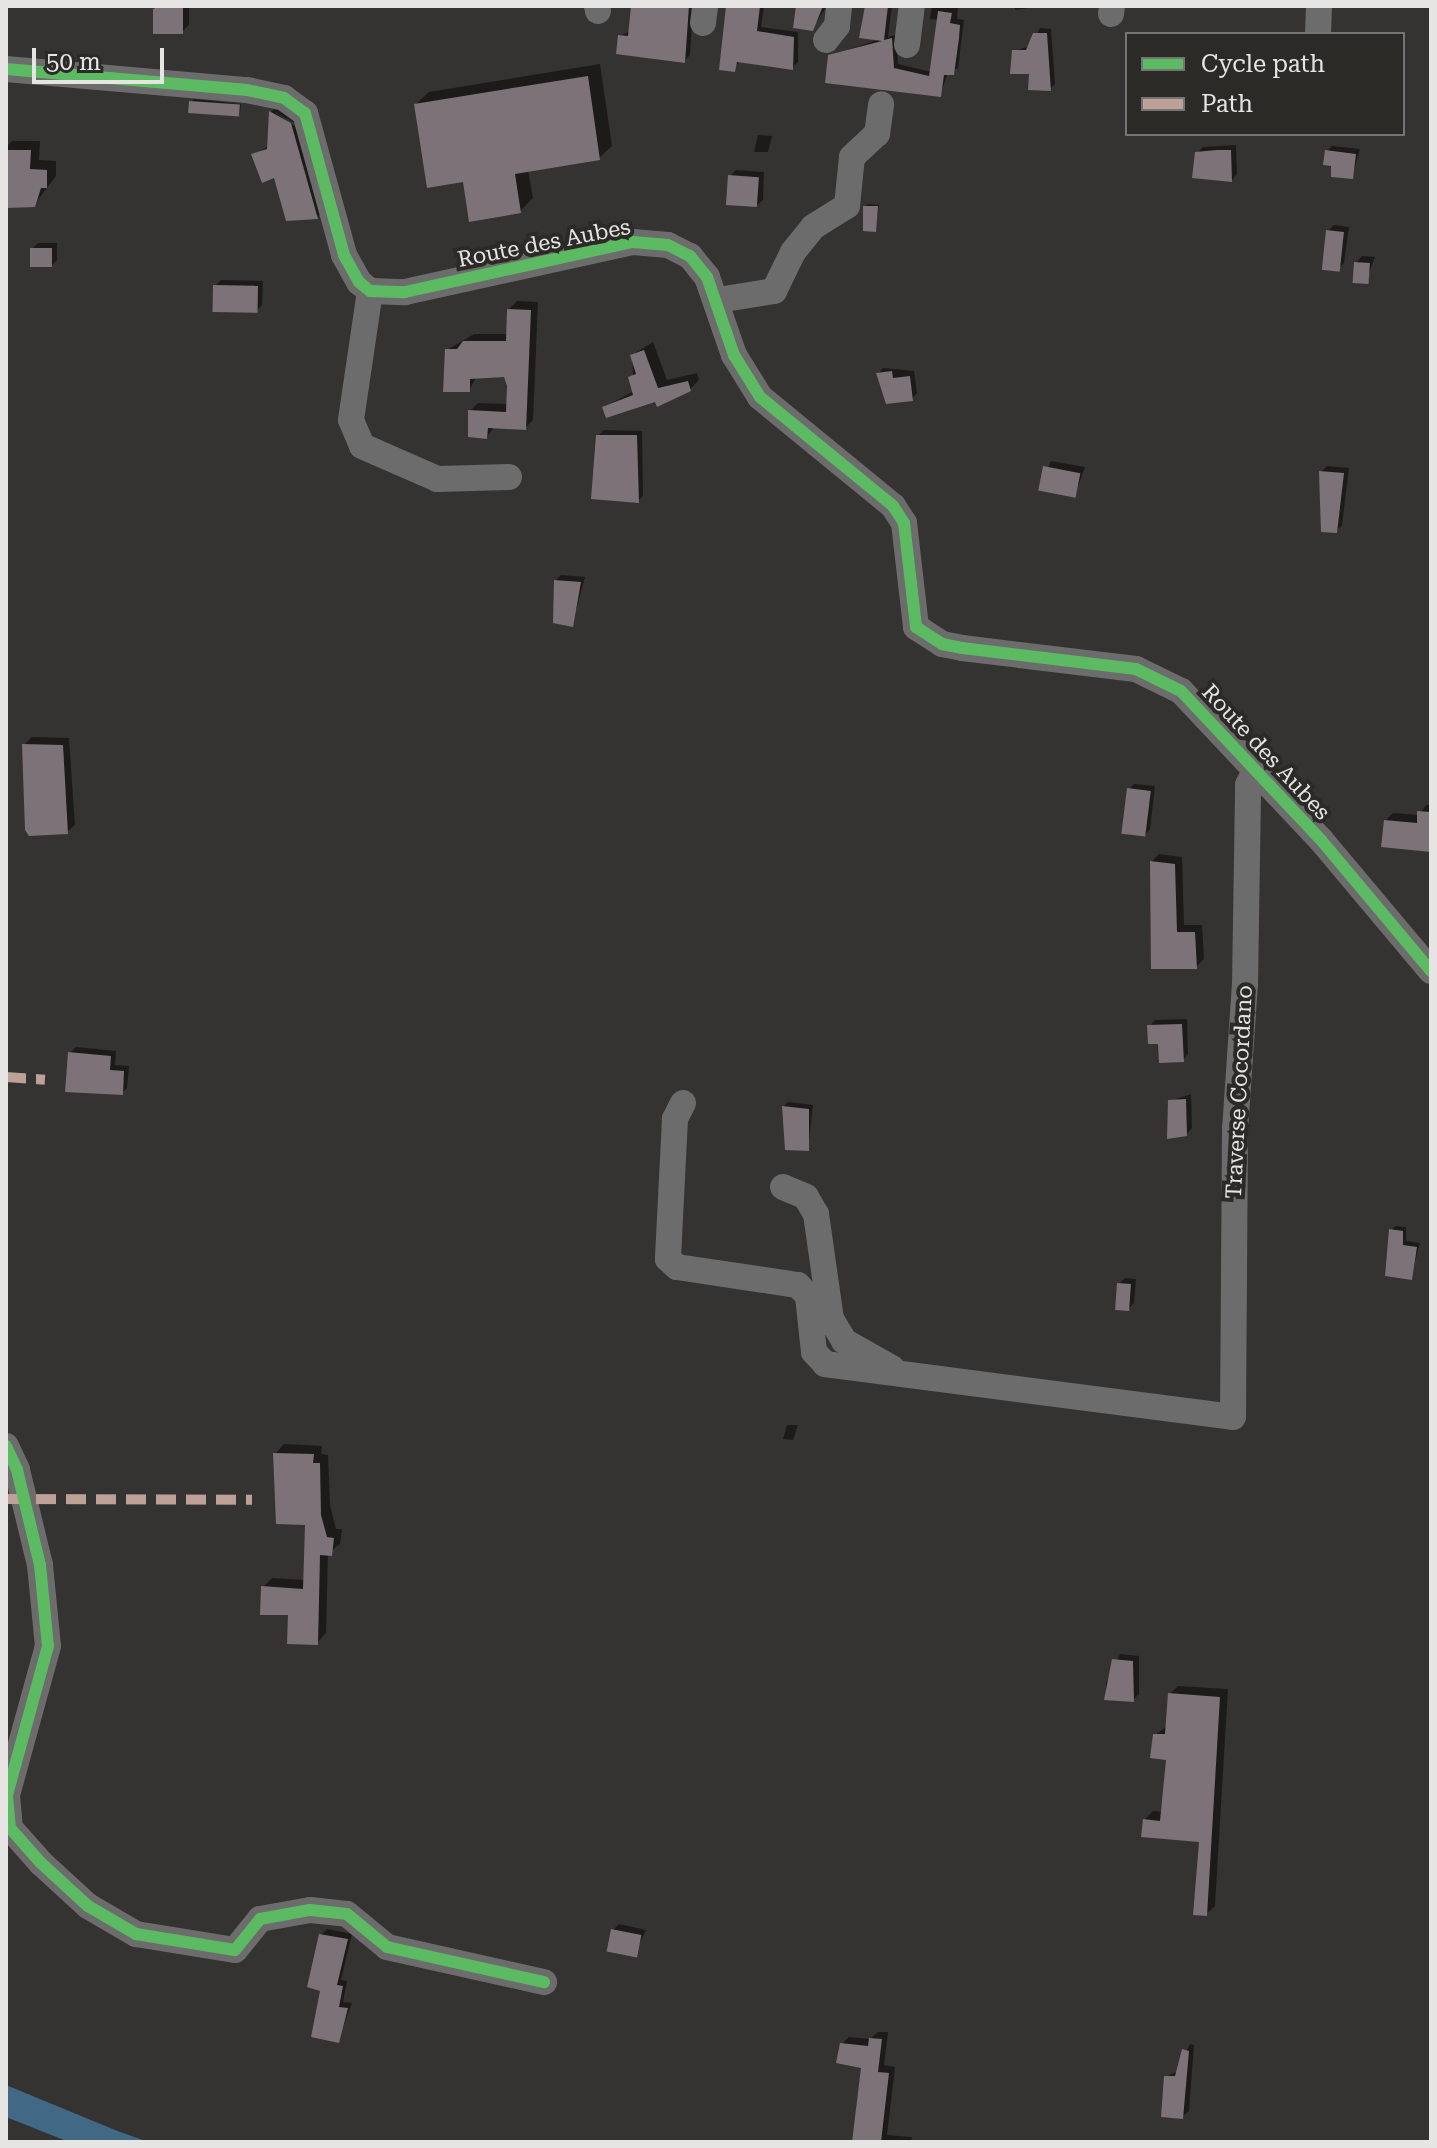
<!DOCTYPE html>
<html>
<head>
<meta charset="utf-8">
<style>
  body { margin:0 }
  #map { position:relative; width:1437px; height:2148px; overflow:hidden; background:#353332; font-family:"Roboto Serif",serif }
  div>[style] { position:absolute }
  .water>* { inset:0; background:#416985 }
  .shadow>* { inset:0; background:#0007 }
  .building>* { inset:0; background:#7d7277; transform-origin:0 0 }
  .minor>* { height:26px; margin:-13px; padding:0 13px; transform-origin:13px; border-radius:13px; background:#6c6c6c }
  .quiet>* { height:10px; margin-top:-5px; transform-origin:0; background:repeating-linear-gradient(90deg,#bda197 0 20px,transparent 0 30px) }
  .cycleway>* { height:12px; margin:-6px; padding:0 6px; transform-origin:6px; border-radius:6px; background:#5cba63 }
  span { translate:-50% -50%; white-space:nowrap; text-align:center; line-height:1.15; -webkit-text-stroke:8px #2c2a27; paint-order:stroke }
  .street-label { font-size:22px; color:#e7e5e4 }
  .frame { position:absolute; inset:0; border:8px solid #e7e5e4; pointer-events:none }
  .legend { position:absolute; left:1125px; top:32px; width:280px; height:104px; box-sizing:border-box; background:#2c2a27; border:2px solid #777573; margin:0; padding:10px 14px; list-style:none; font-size:24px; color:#e7e5e4 }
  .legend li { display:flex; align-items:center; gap:16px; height:40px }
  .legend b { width:40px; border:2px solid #777573 }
  .scale { position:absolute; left:32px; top:48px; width:132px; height:36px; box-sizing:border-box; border:4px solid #e7e5e4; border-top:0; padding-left:10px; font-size:24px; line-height:28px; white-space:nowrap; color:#e7e5e4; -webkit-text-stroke:6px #2c2a27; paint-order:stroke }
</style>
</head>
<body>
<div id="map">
  <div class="water">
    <i style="clip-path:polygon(6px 2085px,115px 2130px,148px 2142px,69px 2142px,6px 2117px)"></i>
  </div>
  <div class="shadow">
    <i style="clip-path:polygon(158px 6px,189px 6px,189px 25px,182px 32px,155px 32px)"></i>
    <i style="clip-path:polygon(633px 6px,693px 6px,690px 55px,684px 61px,620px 36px,630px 31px)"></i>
    <i style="clip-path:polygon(728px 6px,764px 6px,761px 27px,798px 32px,798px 62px,792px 68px,740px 60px,734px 70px)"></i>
    <i style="clip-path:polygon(798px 6px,827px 6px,812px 29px)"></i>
    <i style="clip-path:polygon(867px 6px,892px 6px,888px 37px,896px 35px,898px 64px,932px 72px,939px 20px,930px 19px,932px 6px,958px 6px,957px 19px,964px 20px,958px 68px,948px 73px,940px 95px,830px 56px,880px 39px)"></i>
    <i style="clip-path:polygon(1015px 6px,1028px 6px,1028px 8px,1015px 10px)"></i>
    <i style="clip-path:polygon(1040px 28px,1051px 29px,1055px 84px,1050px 89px,1014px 51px,1030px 46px)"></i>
    <i style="clip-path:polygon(600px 64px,612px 146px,599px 158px,528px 170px,533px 198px,520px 211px,464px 180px,416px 104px,429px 92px)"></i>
    <i style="clip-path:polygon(194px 99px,241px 104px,240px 114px,191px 102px)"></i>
    <i style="clip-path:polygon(276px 107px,296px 118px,297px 124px,273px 111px,299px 129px,322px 212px,317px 217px,253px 155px,269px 146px,271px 112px)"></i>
    <i style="clip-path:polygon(758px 135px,772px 136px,768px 152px,754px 152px)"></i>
    <i style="clip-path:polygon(12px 141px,40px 141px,39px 160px,56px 161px,56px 176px,34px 205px,6px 206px,6px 147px)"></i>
    <i style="clip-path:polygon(1236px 145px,1237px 174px,1232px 180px,1197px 153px,1203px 147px)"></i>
    <i style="clip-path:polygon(1332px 146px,1360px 149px,1352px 177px,1333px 164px,1327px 151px)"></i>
    <i style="clip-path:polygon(736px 170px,764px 172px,763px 200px,757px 205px,730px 176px)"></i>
    <i style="clip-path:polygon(868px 204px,879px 205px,875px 230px,865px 207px)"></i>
    <i style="clip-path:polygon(1334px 225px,1349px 227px,1344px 263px,1338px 269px,1328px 231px)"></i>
    <i style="clip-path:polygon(38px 243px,57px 243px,57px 260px,51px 266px,32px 249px)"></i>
    <i style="clip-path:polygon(1362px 256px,1375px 257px,1366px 281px,1356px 263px)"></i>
    <i style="clip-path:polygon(221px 280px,263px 281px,262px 305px,256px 312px,215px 286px)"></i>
    <i style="clip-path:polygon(517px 301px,538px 302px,533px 420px,525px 428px,495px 426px,487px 437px,470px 411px,478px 403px,508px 404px,506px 375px,477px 376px,469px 390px,447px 350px,474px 334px,508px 334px,509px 309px)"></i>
    <i style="clip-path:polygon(653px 342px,667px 380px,697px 373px,699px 380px,690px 389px,656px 400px,604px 407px,634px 391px,632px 355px)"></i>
    <i style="clip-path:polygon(883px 368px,914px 371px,917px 393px,912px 399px,880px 386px,878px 374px)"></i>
    <i style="clip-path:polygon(604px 430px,642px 431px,643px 496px,638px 501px,598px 436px)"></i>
    <i style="clip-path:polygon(1051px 461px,1085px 467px,1075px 495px,1043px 478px)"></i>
    <i style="clip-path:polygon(1327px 466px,1349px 468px,1342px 525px,1336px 531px,1321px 472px)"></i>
    <i style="clip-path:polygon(561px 575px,585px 577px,572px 625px,556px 580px)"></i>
    <i style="clip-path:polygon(32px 737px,69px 738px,75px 825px,67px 832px,24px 745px)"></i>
    <i style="clip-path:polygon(1134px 784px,1155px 786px,1150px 829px,1145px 835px,1129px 789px)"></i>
    <i style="clip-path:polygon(1426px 805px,1431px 805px,1431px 858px,1430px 850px,1386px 820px,1393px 813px,1419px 815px)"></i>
    <i style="clip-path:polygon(1159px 854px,1182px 857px,1184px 925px,1202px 925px,1204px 959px,1196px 967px,1153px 967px,1152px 861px)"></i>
    <i style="clip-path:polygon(1187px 1019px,1188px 1054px,1183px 1060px,1160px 1043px,1150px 1026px,1155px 1020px)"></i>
    <i style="clip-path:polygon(76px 1047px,116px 1051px,115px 1065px,129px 1066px,127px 1088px,122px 1093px,70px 1053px)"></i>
    <i style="clip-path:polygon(1191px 1094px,1192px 1128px,1186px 1135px,1170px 1101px)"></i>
    <i style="clip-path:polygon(788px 1102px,813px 1105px,808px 1149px,784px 1106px)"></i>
    <i style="clip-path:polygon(1396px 1226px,1406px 1227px,1406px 1241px,1420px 1243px,1411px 1277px,1391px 1230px)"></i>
    <i style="clip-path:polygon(1125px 1278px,1136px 1279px,1134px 1303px,1128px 1309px,1119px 1284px)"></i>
    <i style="clip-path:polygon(787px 1425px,798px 1425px,793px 1440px,783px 1439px)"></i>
    <i style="clip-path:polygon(284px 1444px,322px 1446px,321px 1454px,328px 1455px,330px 1505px,336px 1529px,342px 1529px,340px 1544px,328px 1553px,326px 1633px,317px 1643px,263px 1587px,272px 1578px,305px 1580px,307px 1523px,275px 1454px)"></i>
    <i style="clip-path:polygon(1120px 1654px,1139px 1656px,1139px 1694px,1133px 1700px,1106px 1698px,1106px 1683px)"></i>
    <i style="clip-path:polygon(1178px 1686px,1228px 1689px,1215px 1906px,1206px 1914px,1201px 1840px,1144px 1820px,1153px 1811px,1163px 1812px,1168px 1758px,1155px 1735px,1167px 1726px,1170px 1694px)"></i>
    <i style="clip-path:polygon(619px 1924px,646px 1930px,634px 1956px,613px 1930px)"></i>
    <i style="clip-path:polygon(327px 1929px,352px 1934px,341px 1980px,347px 1981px,343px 2002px,352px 2003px,338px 2041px,323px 1989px,321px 1935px)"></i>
    <i style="clip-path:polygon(878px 2032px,888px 2032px,884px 2065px,895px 2067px,887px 2135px,912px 2137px,911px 2142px,855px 2142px,864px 2066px,842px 2044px,849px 2037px,870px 2039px)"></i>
    <i style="clip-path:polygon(1190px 2044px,1194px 2045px,1189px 2111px,1182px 2117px,1166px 2077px,1178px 2071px)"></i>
  </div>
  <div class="building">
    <i style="clip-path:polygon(159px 6px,183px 6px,183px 34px,153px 34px,153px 9px)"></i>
    <i style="clip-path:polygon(631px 6px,689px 6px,685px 63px,616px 54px,618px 35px,628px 36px)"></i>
    <i style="clip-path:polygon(726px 6px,760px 6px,757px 31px,794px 37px,793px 70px,737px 62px,735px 72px,719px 70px)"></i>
    <i style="clip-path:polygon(796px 6px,823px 6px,813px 31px,793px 28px)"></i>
    <i style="clip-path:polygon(865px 6px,888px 6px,884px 40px,892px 38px,894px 68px,929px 76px,938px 11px,952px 13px,950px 23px,960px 25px,959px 38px,954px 75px,944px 75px,941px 97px,825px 83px,828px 55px,882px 41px,859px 38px)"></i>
    <i style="clip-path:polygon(1033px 33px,1047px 33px,1051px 91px,1028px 90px,1029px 74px,1010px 74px,1012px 50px,1026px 50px)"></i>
    <i style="clip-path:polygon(588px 76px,600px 160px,515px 174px,521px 213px,469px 222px,463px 182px,427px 188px,414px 104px)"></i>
    <i style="left:189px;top:101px;width:51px;height:12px;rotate:4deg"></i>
    <i style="clip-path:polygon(269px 111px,291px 123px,318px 219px,286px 221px,274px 178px,262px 183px,251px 154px,267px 149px)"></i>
    <i style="clip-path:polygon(6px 150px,31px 150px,30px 169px,47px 170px,47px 188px,41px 188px,35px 207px,6px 208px)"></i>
    <i style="clip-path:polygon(1217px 150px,1231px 150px,1232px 182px,1192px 178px,1195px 152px)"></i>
    <i style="clip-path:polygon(1325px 150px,1356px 154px,1353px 179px,1331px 177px,1331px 166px,1323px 165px)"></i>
    <i style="left:728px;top:175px;width:31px;height:30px;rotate:4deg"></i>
    <i style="clip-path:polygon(863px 206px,878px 206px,876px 232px,863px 231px)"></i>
    <i style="left:1326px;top:230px;width:18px;height:40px;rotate:6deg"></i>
    <i style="left:30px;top:248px;width:22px;height:19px"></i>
    <i style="left:1354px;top:262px;width:16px;height:21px;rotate:4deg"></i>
    <i style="left:213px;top:285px;width:45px;height:27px;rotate:1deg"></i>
    <i style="clip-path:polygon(507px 309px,531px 310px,526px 430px,488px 428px,487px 439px,468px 437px,468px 410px,506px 412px,507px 386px,504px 377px,470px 379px,470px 392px,443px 392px,445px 349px,457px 349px,463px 341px,506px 341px)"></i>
    <i style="clip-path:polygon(644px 350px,658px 388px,688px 381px,691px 391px,657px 407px,655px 402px,606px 418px,602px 407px,633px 395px,628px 377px,636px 374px,630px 355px)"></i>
    <i style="clip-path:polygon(892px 371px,893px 378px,910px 376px,913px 401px,886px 404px,876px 373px)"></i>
    <i style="clip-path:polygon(596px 435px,637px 435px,639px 503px,591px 499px)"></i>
    <i style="left:1043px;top:466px;width:38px;height:25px;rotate:11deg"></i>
    <i style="clip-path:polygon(1319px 471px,1344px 473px,1337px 533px,1321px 532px)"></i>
    <i style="clip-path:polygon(554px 580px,581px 582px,573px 627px,553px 623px)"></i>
    <i style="clip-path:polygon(22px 744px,63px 745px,68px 834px,29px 836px,25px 830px)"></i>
    <i style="left:1127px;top:788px;width:24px;height:46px;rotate:7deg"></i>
    <i style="clip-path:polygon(1417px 811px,1431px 812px,1431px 852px,1381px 847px,1384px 820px,1417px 823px)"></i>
    <i style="clip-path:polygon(1150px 861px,1175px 864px,1177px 932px,1195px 932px,1197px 969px,1151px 969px)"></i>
    <i style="clip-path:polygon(1182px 1024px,1184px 1062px,1159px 1063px,1158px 1044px,1148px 1044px,1147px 1025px)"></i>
    <i style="clip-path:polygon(68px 1052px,111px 1056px,110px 1070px,124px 1071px,123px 1095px,65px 1092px)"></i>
    <i style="clip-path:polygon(1186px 1099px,1187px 1136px,1167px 1139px,1168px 1100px)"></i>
    <i style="clip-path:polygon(782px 1106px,809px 1109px,809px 1151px,785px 1150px)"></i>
    <i style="clip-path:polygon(1389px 1229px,1403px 1231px,1403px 1245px,1417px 1247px,1412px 1280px,1385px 1276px)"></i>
    <i style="left:1117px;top:1283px;width:14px;height:27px;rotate:4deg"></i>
    <i style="clip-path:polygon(273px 1453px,314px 1454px,313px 1463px,320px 1463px,321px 1515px,327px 1537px,334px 1538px,332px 1556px,320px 1555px,318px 1645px,287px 1644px,288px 1615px,260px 1615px,261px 1586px,303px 1589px,305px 1525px,276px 1524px)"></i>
    <i style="clip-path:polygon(1112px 1659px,1133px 1661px,1134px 1702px,1104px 1700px)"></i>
    <i style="clip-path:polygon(1168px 1693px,1220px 1697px,1207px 1916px,1193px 1915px,1199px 1842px,1141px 1837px,1143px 1819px,1160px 1821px,1166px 1760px,1150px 1758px,1153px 1734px,1165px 1734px)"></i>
    <i style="left:611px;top:1929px;width:31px;height:23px;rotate:11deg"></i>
    <i style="clip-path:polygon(319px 1934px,348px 1939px,337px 1985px,343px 1986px,339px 2007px,348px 2008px,339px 2043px,311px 2037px,320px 1991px,307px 1987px)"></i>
    <i style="clip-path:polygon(869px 2038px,882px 2039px,878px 2072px,889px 2073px,881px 2142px,852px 2142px,861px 2068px,836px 2063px,840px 2043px,868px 2046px)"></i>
    <i style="clip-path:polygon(1182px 2049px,1189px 2051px,1183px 2119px,1161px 2117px,1164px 2076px,1175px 2076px)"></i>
  </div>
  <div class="minor">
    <i style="left:597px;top:6px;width:5px;rotate:79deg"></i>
    <i style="left:1111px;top:14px;width:8px;rotate:-83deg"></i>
    <i style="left:703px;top:23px;width:17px;rotate:-83deg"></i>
    <i style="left:1318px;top:34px;width:28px;rotate:-88deg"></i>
    <i style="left:826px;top:40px;width:18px;rotate:-52deg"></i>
    <i style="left:837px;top:26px;width:20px;rotate:-84deg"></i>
    <i style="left:907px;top:45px;width:39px;rotate:-83deg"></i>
    <i style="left:6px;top:69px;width:242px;rotate:5deg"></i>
    <i style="left:247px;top:90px;width:38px;rotate:12deg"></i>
    <i style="left:284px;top:98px;width:26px;rotate:36deg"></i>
    <i style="left:305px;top:113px;width:147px;rotate:74.6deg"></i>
    <i style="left:344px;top:255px;width:31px;rotate:61deg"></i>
    <i style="left:359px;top:282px;width:14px;rotate:39deg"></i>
    <i style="left:370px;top:291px;width:35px;rotate:2deg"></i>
    <i style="left:405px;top:292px;width:233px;rotate:-12.4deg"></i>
    <i style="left:633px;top:242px;width:35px;rotate:5deg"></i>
    <i style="left:668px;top:245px;width:25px;rotate:27deg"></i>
    <i style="left:690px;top:256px;width:27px;rotate:51deg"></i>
    <i style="left:707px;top:277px;width:83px;rotate:70.9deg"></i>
    <i style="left:734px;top:355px;width:49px;rotate:58.2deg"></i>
    <i style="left:760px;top:397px;width:172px;rotate:39.3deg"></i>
    <i style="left:893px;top:506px;width:20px;rotate:57deg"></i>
    <i style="left:904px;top:523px;width:105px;rotate:83.4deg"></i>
    <i style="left:916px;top:627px;width:31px;rotate:33deg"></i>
    <i style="left:942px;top:644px;width:20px;rotate:11deg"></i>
    <i style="left:962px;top:648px;width:175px;rotate:6.9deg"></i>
    <i style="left:1136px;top:669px;width:50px;rotate:26.1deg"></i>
    <i style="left:1181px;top:691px;width:204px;rotate:46.8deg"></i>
    <i style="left:1321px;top:840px;width:171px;rotate:50deg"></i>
    <i style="left:370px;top:291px;width:130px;rotate:98.4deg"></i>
    <i style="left:351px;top:420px;width:28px;rotate:67deg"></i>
    <i style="left:362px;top:446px;width:82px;rotate:23.7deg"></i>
    <i style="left:437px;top:479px;width:72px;rotate:-1.6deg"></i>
    <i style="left:718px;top:300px;width:57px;rotate:-9.1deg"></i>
    <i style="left:774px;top:291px;width:43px;rotate:-64deg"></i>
    <i style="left:793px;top:252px;width:32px;rotate:-51deg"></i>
    <i style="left:813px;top:227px;width:40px;rotate:-32deg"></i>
    <i style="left:847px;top:206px;width:49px;rotate:-84.2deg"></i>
    <i style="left:852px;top:157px;width:34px;rotate:-43deg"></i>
    <i style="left:877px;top:134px;width:30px;rotate:-82deg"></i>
    <i style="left:683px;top:1103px;width:18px;rotate:117deg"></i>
    <i style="left:675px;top:1119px;width:140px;rotate:92.9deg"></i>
    <i style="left:668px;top:1259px;width:12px;rotate:42deg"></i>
    <i style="left:677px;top:1267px;width:122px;rotate:8.5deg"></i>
    <i style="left:798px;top:1285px;width:15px;rotate:48deg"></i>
    <i style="left:808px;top:1296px;width:56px;rotate:83.9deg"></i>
    <i style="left:814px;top:1352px;width:16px;rotate:47deg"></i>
    <i style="left:825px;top:1364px;width:411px;rotate:7.4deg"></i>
    <i style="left:1233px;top:1417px;width:287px;rotate:-89.6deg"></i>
    <i style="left:1235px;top:1130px;width:146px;rotate:-86.1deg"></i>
    <i style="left:1245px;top:984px;width:199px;rotate:-89.1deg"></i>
    <i style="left:1248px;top:785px;width:18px;rotate:-63deg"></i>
    <i style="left:783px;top:1187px;width:25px;rotate:23deg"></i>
    <i style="left:806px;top:1197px;width:20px;rotate:60deg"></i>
    <i style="left:816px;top:1214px;width:106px;rotate:81.9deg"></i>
    <i style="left:831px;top:1319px;width:26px;rotate:59deg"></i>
    <i style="left:844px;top:1341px;width:55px;rotate:29.4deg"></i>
    <i style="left:6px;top:1446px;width:26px;rotate:65deg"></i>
    <i style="left:17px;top:1470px;width:98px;rotate:76.4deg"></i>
    <i style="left:40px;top:1565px;width:81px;rotate:84.4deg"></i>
    <i style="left:48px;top:1646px;width:155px;rotate:105.4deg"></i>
    <i style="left:7px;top:1795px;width:33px;rotate:85deg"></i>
    <i style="left:10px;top:1828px;width:47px;rotate:48.5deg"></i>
    <i style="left:41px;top:1863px;width:64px;rotate:42.5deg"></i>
    <i style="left:88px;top:1906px;width:56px;rotate:30.3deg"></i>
    <i style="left:136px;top:1934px;width:100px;rotate:9.2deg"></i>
    <i style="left:235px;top:1950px;width:40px;rotate:-51deg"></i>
    <i style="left:260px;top:1919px;width:51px;rotate:-10.2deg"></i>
    <i style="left:310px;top:1910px;width:37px;rotate:6deg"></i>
    <i style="left:347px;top:1914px;width:52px;rotate:39.5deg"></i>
    <i style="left:387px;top:1947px;width:161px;rotate:12.6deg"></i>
  </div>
  <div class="quiet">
    <i style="left:6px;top:1077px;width:39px;rotate:4deg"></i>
    <i style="left:6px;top:1499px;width:246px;rotate:0.2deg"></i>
  </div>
  <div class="cycleway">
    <i style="left:6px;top:69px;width:242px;rotate:5deg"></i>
    <i style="left:247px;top:90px;width:38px;rotate:12deg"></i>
    <i style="left:284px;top:98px;width:26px;rotate:36deg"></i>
    <i style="left:305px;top:113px;width:147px;rotate:74.6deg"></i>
    <i style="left:344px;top:255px;width:31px;rotate:61deg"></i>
    <i style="left:359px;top:282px;width:14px;rotate:39deg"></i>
    <i style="left:370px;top:291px;width:35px;rotate:2deg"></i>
    <i style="left:405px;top:292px;width:233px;rotate:-12.4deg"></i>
    <i style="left:633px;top:242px;width:35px;rotate:5deg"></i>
    <i style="left:668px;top:245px;width:25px;rotate:27deg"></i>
    <i style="left:690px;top:256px;width:27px;rotate:51deg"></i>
    <i style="left:707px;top:277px;width:83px;rotate:70.9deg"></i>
    <i style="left:734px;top:355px;width:49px;rotate:58.2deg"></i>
    <i style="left:760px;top:397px;width:172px;rotate:39.3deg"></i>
    <i style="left:893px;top:506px;width:20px;rotate:57deg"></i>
    <i style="left:904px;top:523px;width:105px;rotate:83.4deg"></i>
    <i style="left:916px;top:627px;width:31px;rotate:33deg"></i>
    <i style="left:942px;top:644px;width:20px;rotate:11deg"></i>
    <i style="left:962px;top:648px;width:175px;rotate:6.9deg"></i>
    <i style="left:1136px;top:669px;width:50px;rotate:26.1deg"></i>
    <i style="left:1181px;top:691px;width:204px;rotate:46.8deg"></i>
    <i style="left:1321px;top:840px;width:171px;rotate:50deg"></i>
    <i style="left:6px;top:1446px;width:26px;rotate:65deg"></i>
    <i style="left:17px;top:1470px;width:98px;rotate:76.4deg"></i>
    <i style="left:40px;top:1565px;width:81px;rotate:84.4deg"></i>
    <i style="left:48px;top:1646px;width:155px;rotate:105.4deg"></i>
    <i style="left:7px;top:1795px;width:33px;rotate:85deg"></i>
    <i style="left:10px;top:1828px;width:47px;rotate:48.5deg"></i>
    <i style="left:41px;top:1863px;width:64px;rotate:42.5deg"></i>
    <i style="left:88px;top:1906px;width:56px;rotate:30.3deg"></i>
    <i style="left:136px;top:1934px;width:100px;rotate:9.2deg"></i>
    <i style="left:235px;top:1950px;width:40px;rotate:-51deg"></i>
    <i style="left:260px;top:1919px;width:51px;rotate:-10.2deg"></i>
    <i style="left:310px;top:1910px;width:37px;rotate:6deg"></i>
    <i style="left:347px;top:1914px;width:52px;rotate:39.5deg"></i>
    <i style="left:387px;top:1947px;width:161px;rotate:12.6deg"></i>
  </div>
  <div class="street-label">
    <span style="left:544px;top:243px;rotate:-11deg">Route des Aubes</span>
    <span style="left:1266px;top:752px;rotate:47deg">Route des Aubes</span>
    <span style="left:1239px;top:1092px;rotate:-87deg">Traverse Cocordano</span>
  </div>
  <div class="frame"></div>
  <ul class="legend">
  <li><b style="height:10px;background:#5cba63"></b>Cycle path</li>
  <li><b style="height:10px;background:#bda197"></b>Path</li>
  </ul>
  <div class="scale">50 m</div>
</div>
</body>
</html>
